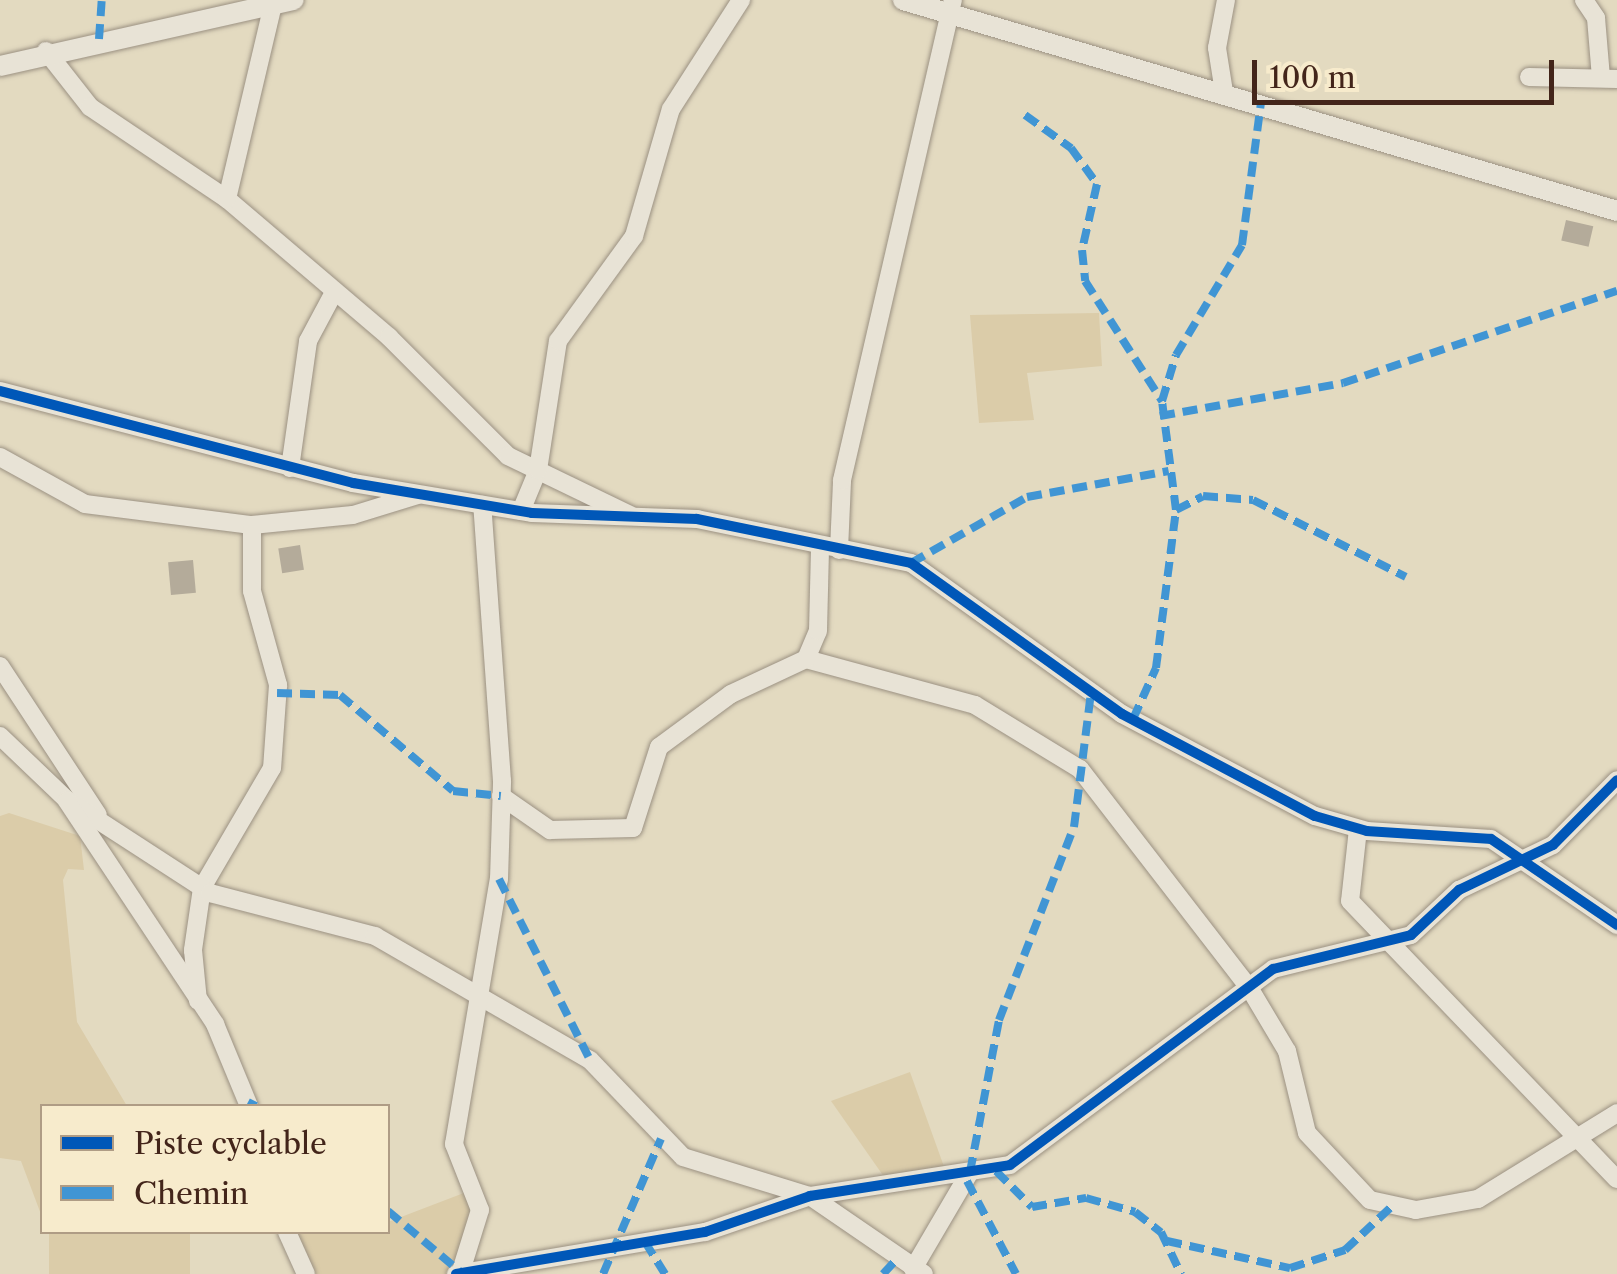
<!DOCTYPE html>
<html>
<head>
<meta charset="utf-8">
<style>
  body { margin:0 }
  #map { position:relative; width:1617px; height:1274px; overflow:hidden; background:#e3dac0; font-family:"Libre Caslon Text",serif }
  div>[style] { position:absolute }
  .green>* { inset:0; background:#dbcca9; transform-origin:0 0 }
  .building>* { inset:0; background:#b4ab9a; transform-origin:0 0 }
  .roads { filter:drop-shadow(0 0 2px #9b9182) drop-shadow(0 0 2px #9b9182) }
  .minor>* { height:18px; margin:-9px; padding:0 9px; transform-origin:9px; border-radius:9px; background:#e8e3d6 }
  .tertiary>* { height:20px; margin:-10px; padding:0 10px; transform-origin:10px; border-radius:10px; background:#e8e3d6 }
  .quiet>* { height:8px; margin-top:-4px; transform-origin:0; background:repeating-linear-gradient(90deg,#4095d4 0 15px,transparent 0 23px) }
  .cycleway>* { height:10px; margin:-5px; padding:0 5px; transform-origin:5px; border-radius:5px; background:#0057b8 }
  span { translate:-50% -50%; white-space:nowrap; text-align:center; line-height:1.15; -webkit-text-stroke:8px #f7ebcc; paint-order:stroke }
  .legend { position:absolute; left:40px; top:1104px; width:350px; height:130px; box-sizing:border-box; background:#f7ebcc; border:2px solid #af9c85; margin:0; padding:12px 18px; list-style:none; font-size:30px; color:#43251a }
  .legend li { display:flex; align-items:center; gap:20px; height:50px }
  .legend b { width:50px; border:2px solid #af9c85 }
  .scale { position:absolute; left:1252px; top:60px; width:302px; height:45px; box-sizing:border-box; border:5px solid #43251a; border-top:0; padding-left:12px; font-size:30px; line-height:35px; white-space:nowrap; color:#43251a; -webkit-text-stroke:8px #f7ebcc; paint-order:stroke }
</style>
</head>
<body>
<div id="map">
  <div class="green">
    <i style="clip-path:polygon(1099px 313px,1102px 366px,1027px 373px,1034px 420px,979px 423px,970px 315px)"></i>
    <i style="clip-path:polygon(9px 813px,80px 836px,84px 870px,68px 869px,63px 880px,77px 1022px,127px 1106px,42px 1106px,42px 1217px,21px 1161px,0 1158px,0 816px)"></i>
    <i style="clip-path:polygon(910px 1072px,947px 1175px,889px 1184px,831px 1101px)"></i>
    <i style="clip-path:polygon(469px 1191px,476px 1208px,452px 1274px,311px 1274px,291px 1232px,388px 1232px,388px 1222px)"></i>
    <i style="left:49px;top:1232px;width:141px;height:42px"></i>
  </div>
  <div class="building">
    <i style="left:1566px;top:220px;width:28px;height:21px;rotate:13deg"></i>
    <i style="left:300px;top:545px;width:25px;height:22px;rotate:81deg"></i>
    <i style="left:193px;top:560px;width:33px;height:25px;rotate:85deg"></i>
  </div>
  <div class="roads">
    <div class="minor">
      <i style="left:1584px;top:0;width:22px;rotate:56deg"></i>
      <i style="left:1596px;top:18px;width:59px;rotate:85.2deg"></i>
      <i style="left:46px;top:51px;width:71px;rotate:51.8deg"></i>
      <i style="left:90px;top:107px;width:165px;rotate:33.9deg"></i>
      <i style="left:227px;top:199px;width:213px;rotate:40.4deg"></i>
      <i style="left:389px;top:337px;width:168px;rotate:45deg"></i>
      <i style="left:508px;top:456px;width:136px;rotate:25.8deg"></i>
      <i style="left:1529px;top:77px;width:88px;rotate:1.3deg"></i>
      <i style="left:1224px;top:92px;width:45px;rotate:-99deg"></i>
      <i style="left:1217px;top:48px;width:49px;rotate:-79.4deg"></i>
      <i style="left:227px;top:199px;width:200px;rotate:-76.7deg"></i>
      <i style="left:0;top:391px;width:365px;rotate:14.6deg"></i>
      <i style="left:353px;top:483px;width:181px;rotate:9.5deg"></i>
      <i style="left:532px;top:513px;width:165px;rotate:2.1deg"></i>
      <i style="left:697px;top:519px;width:218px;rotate:11.6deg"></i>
      <i style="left:911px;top:563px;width:259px;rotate:35.6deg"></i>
      <i style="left:1122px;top:714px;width:218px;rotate:27.9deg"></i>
      <i style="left:1315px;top:816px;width:54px;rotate:16.1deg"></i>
      <i style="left:1367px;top:831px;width:124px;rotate:3.7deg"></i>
      <i style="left:1491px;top:839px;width:153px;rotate:34.3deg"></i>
      <i style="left:0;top:457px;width:97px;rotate:28.9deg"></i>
      <i style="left:85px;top:504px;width:168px;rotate:7.2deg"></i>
      <i style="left:252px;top:525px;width:66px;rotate:90deg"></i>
      <i style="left:252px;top:591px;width:98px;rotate:74.5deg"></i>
      <i style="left:278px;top:685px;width:83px;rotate:94.1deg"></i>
      <i style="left:272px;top:768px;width:139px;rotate:120.3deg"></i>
      <i style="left:202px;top:888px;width:63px;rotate:98.3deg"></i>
      <i style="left:193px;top:950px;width:51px;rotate:84.4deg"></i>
      <i style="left:290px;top:468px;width:128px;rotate:-81.9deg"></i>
      <i style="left:308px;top:341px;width:51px;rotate:-61.9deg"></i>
      <i style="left:521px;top:511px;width:44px;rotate:-67.5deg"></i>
      <i style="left:538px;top:470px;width:131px;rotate:-81.2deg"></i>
      <i style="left:558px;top:341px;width:130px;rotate:-54.1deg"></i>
      <i style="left:634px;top:236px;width:132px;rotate:-73.8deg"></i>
      <i style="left:671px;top:109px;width:130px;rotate:-57.3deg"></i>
      <i style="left:252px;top:525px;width:101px;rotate:-5.7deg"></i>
      <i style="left:353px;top:515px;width:68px;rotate:-17.1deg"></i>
      <i style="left:839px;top:550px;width:70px;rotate:-87.5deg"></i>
      <i style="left:842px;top:480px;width:493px;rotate:-77deg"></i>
      <i style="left:806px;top:659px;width:175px;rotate:15.2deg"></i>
      <i style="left:975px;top:705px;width:123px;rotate:31.4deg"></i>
      <i style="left:1080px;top:769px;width:278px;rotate:52.3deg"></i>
      <i style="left:1250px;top:989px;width:72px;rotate:59.2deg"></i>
      <i style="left:1287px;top:1051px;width:84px;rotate:76.3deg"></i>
      <i style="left:1307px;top:1133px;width:92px;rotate:46.8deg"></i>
      <i style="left:1370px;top:1200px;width:47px;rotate:12.3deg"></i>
      <i style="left:1416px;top:1210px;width:63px;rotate:-10.1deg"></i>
      <i style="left:1478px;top:1199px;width:163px;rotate:-31.7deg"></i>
      <i style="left:0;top:666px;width:178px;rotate:56.7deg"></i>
      <i style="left:0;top:736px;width:93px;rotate:43.7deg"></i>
      <i style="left:67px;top:800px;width:171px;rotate:33deg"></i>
      <i style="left:210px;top:893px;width:171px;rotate:14.6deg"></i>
      <i style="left:375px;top:936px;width:248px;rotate:30deg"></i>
      <i style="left:590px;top:1060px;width:134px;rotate:46.2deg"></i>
      <i style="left:683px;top:1157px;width:133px;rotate:17.1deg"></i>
      <i style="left:810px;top:1196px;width:138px;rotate:34.4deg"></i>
      <i style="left:501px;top:796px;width:60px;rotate:34.8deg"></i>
      <i style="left:550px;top:830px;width:83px;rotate:-1.4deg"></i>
      <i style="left:633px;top:828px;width:85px;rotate:-72.2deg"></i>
      <i style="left:659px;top:747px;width:89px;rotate:-36.4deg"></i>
      <i style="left:731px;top:694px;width:83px;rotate:-25deg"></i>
      <i style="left:806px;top:659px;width:30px;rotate:-67deg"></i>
      <i style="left:818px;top:631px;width:84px;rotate:-88.6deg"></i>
      <i style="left:67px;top:801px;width:268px;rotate:56.4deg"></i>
      <i style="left:215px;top:1024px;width:89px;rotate:67.5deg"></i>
      <i style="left:1358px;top:829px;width:72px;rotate:96.3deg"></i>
      <i style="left:1350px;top:901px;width:385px;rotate:46.2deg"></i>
      <i style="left:287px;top:1232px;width:46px;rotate:65.7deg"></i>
      <i style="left:913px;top:1269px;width:113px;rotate:-59.6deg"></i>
      <i style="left:461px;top:1271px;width:64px;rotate:-72.7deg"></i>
      <i style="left:480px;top:1210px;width:71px;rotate:-111.5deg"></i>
      <i style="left:454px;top:1144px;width:269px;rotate:-80.4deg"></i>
      <i style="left:499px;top:879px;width:98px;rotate:-88.2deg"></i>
      <i style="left:502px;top:781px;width:277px;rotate:-94.1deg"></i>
      <i style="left:456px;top:1274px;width:253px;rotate:-9.6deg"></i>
      <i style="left:705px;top:1232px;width:111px;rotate:-18.9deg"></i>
      <i style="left:810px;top:1196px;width:202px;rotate:-8.8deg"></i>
      <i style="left:1010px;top:1165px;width:328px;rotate:-36.7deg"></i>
      <i style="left:1273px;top:969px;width:142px;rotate:-13.8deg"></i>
      <i style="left:1411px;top:935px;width:66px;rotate:-43.2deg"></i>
      <i style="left:1459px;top:890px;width:104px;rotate:-25.6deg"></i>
      <i style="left:1553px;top:845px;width:91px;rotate:-45.4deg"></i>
    </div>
    <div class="tertiary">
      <i style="left:903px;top:0;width:745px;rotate:16.46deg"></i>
      <i style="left:0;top:66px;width:301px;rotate:-12.7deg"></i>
    </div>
  </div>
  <div class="quiet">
    <i style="left:99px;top:39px;width:39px;rotate:-86deg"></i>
    <i style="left:1025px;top:115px;width:57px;rotate:35.7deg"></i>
    <i style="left:1071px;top:148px;width:44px;rotate:54.2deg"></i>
    <i style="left:1097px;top:184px;width:68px;rotate:102.8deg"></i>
    <i style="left:1082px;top:250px;width:31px;rotate:84deg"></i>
    <i style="left:1085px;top:281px;width:143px;rotate:57.3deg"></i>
    <i style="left:1160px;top:416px;width:186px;rotate:-10.2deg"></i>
    <i style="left:1343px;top:383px;width:289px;rotate:-18.6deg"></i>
    <i style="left:1176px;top:510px;width:30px;rotate:-27deg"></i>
    <i style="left:1203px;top:496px;width:50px;rotate:4.6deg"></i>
    <i style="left:1253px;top:500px;width:171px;rotate:26.7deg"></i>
    <i style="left:911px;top:563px;width:133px;rotate:-29.6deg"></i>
    <i style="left:1027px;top:497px;width:144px;rotate:-10.4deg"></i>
    <i style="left:277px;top:693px;width:63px;rotate:1.8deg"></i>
    <i style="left:340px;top:695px;width:148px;rotate:40.3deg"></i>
    <i style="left:453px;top:791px;width:48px;rotate:5.9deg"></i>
    <i style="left:1133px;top:719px;width:56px;rotate:-65.7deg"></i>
    <i style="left:1156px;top:668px;width:159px;rotate:-82.8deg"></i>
    <i style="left:1176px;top:510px;width:110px;rotate:-97.3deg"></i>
    <i style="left:1162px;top:401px;width:48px;rotate:-73.1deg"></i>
    <i style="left:1176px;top:355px;width:128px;rotate:-59deg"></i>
    <i style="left:1242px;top:245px;width:143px;rotate:-82.4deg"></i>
    <i style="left:499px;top:879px;width:203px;rotate:63.3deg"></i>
    <i style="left:248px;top:1102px;width:9px;rotate:27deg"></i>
    <i style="left:996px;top:1171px;width:51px;rotate:45deg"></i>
    <i style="left:1032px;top:1207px;width:55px;rotate:-9.5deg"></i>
    <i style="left:1086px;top:1198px;width:51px;rotate:15.9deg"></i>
    <i style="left:1135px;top:1212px;width:33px;rotate:38deg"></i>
    <i style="left:1161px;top:1232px;width:47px;rotate:64.5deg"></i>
    <i style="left:970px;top:1172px;width:155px;rotate:-79.2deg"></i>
    <i style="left:999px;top:1020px;width:207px;rotate:-68.8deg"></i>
    <i style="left:1074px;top:827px;width:135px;rotate:-82.8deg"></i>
    <i style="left:967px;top:1181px;width:105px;rotate:62.2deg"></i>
    <i style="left:388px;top:1211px;width:98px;rotate:40deg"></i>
    <i style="left:1167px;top:1241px;width:126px;rotate:12.4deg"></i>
    <i style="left:1290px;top:1268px;width:58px;rotate:-18.1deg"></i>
    <i style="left:1345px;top:1250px;width:62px;rotate:-43deg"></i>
    <i style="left:645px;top:1242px;width:38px;rotate:58deg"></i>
    <i style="left:603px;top:1274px;width:147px;rotate:-66.8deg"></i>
    <i style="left:883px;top:1274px;width:18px;rotate:-47deg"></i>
  </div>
  <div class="cycleway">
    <i style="left:0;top:391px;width:365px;rotate:14.6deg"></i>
    <i style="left:353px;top:483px;width:181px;rotate:9.5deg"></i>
    <i style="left:532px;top:513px;width:165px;rotate:2.1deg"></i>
    <i style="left:697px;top:519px;width:218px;rotate:11.6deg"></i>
    <i style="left:911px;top:563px;width:259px;rotate:35.6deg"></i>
    <i style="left:1122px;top:714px;width:218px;rotate:27.9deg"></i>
    <i style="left:1315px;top:816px;width:54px;rotate:16.1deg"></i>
    <i style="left:1367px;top:831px;width:124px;rotate:3.7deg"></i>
    <i style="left:1491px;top:839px;width:153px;rotate:34.3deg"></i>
    <i style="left:456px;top:1274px;width:253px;rotate:-9.6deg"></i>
    <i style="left:705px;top:1232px;width:111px;rotate:-18.9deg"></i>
    <i style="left:810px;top:1196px;width:202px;rotate:-8.8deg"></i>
    <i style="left:1010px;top:1165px;width:328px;rotate:-36.7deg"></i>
    <i style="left:1273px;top:969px;width:142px;rotate:-13.8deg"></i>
    <i style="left:1411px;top:935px;width:66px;rotate:-43.2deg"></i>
    <i style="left:1459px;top:890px;width:104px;rotate:-25.6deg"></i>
    <i style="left:1553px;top:845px;width:91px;rotate:-45.4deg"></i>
  </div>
  <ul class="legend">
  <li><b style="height:12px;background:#0057b8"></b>Piste cyclable</li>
  <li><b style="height:12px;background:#4095d4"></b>Chemin</li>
  </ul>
  <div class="scale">100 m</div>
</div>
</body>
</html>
